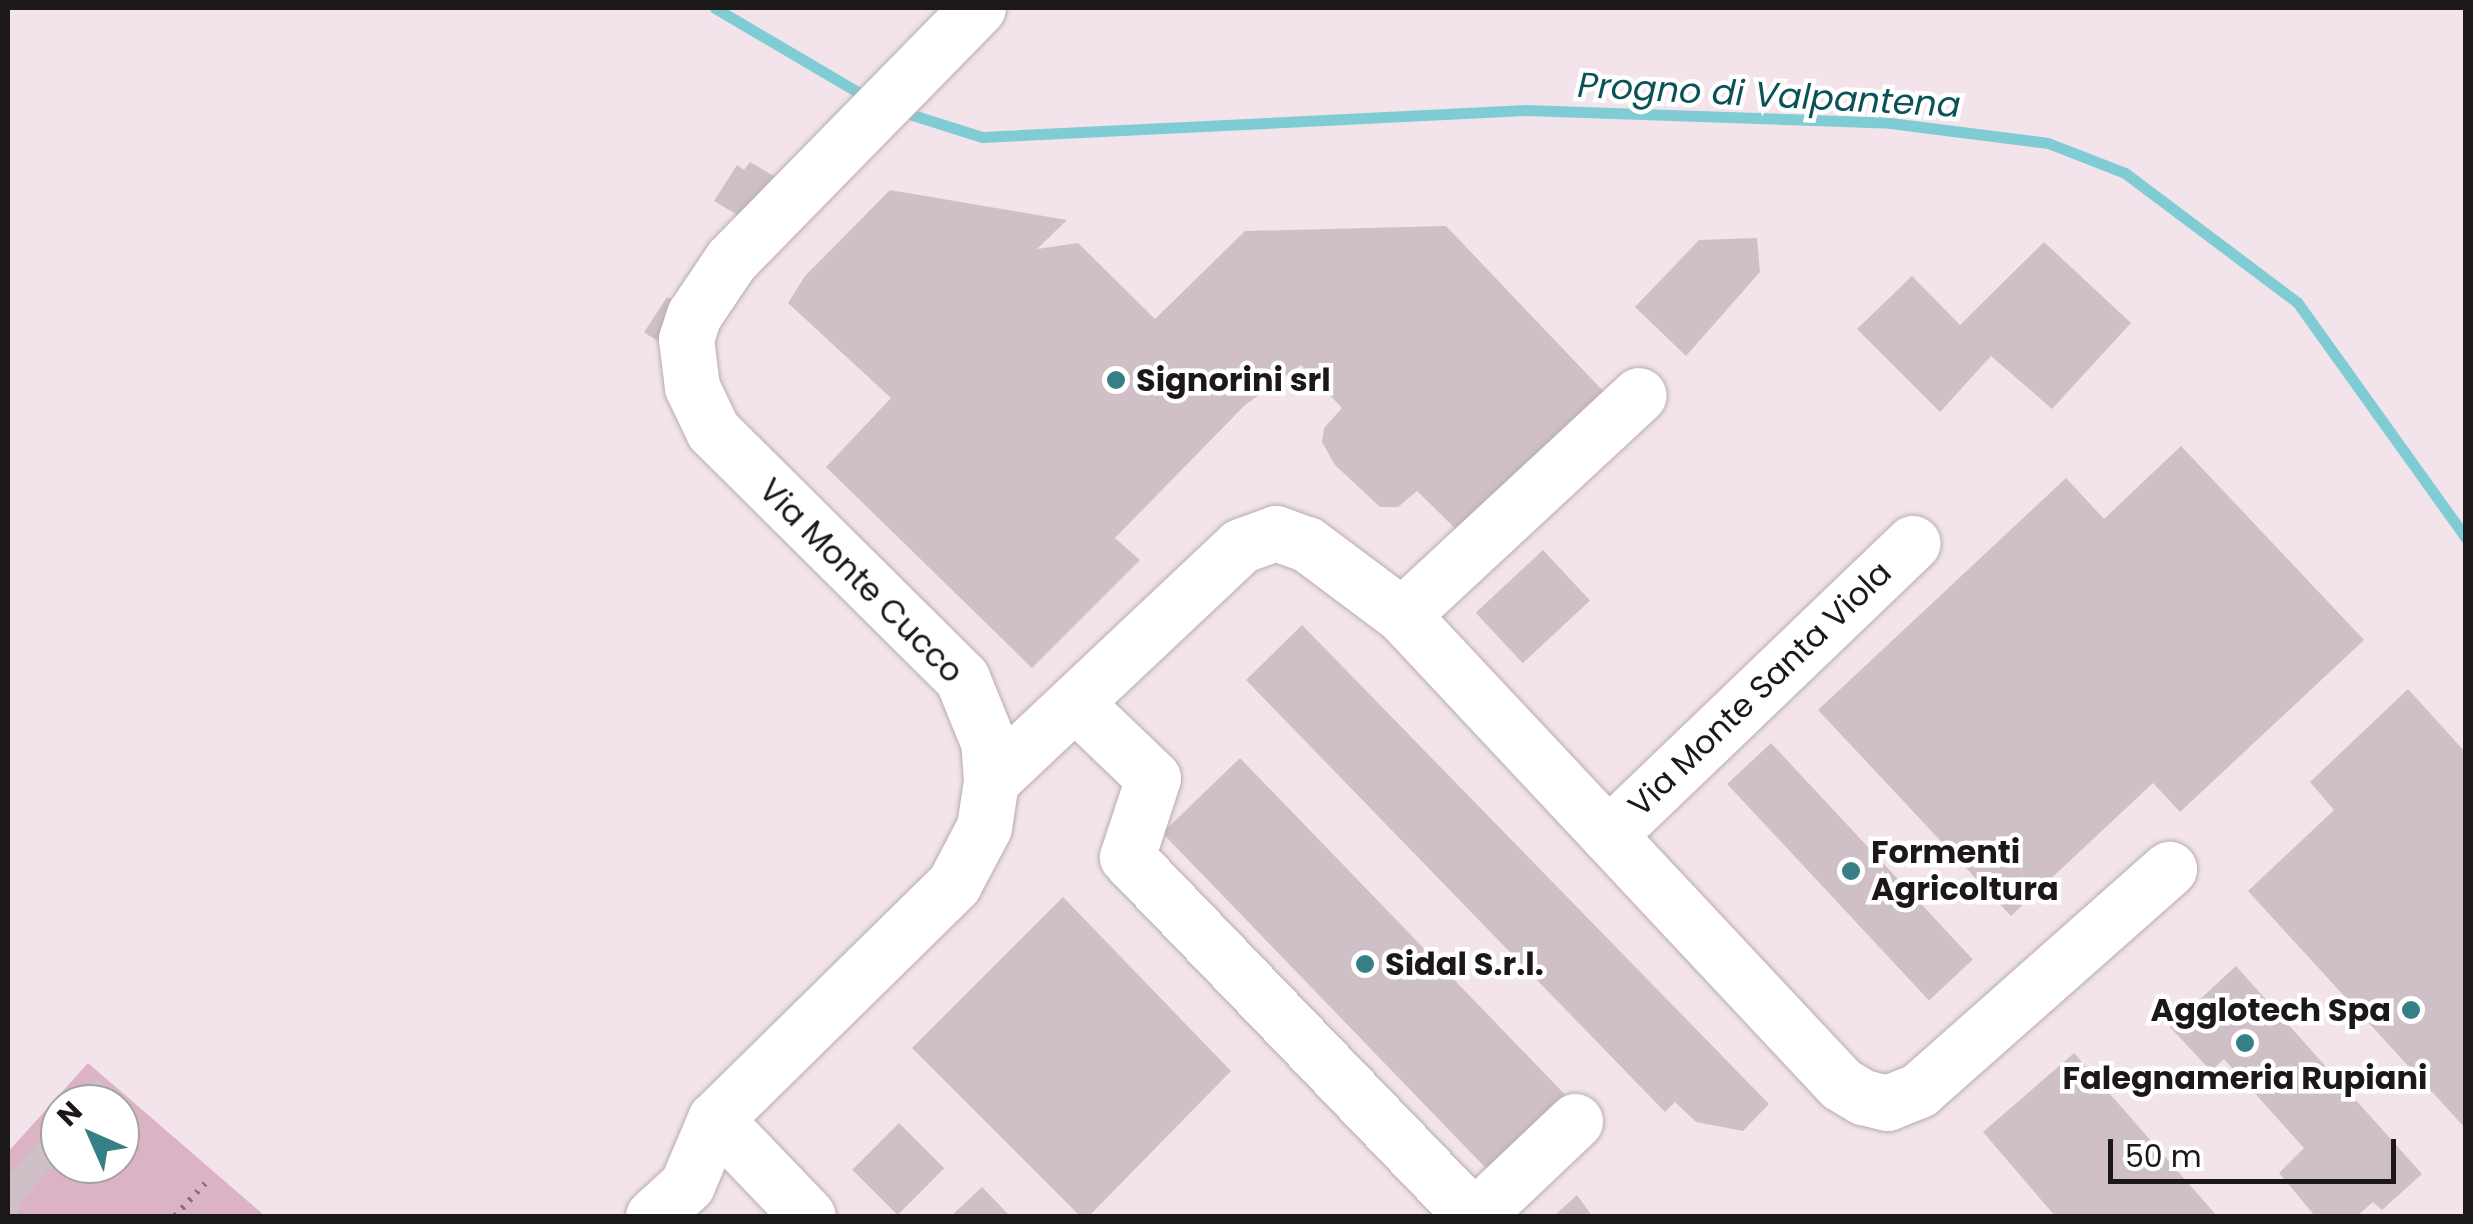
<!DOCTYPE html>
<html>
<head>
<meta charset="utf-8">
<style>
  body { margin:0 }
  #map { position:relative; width:2473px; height:1224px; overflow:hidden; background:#f2e4ea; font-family:Poppins,sans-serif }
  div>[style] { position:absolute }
  .green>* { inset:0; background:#dcb3c5 }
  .stream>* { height:11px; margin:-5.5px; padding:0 5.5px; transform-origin:5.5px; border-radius:5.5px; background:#7fccd5 }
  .building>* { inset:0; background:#cec0c6; transform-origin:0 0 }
  .path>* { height:6px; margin-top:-3px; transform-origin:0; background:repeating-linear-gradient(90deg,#7e7579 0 2.5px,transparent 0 10.5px) }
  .roads { filter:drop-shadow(0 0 2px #b8abb0) drop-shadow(0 0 2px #b8abb0) }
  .minor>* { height:55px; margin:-27.5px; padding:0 27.5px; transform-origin:27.5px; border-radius:27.5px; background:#fff }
  .dots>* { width:28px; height:28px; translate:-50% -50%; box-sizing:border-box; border:5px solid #fff; border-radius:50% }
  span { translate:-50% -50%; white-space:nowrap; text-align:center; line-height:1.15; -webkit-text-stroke:9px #fff; paint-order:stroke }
  .poi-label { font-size:32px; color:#1c1719; font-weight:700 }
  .left { translate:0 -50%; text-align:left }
  .right { translate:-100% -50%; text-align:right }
  .street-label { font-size:32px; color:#1c1719 }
  .water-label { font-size:35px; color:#0a5158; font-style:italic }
  .frame { position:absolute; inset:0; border:10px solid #1c1719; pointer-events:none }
  .north { position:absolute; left:40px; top:1084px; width:100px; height:100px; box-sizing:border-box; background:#fff; border:2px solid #a4a2a3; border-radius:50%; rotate:315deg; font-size:28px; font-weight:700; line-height:40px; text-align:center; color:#1c1719 }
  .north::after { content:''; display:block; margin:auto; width:35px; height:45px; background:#377f87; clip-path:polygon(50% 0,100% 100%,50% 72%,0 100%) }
  .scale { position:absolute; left:2108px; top:1139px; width:288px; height:45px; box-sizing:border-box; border:5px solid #1c1719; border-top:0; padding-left:12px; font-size:30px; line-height:35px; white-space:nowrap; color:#1c1719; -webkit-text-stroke:8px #fff; paint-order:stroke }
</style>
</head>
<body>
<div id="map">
  <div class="green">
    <i style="clip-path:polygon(evenodd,88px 1063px,265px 1216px,8px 1216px,8px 1152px,88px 1063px,60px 1104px,120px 1104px,120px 1164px,60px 1164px,60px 1104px)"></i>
  </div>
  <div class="stream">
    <i style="left:715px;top:8px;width:169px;rotate:30.5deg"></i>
    <i style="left:903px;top:112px;width:83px;rotate:17.6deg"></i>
    <i style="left:982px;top:137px;width:545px;rotate:-2.84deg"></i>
    <i style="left:1526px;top:110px;width:364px;rotate:2deg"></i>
    <i style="left:1890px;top:123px;width:159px;rotate:7.2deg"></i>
    <i style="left:2048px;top:143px;width:83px;rotate:21.3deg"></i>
    <i style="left:2125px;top:173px;width:215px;rotate:36.9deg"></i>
    <i style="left:2297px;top:302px;width:290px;rotate:54.4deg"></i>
  </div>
  <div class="building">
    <i style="clip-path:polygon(750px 162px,774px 176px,746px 220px,714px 201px,737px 165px,744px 170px)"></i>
    <i style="clip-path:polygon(890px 190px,1067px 220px,1037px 249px,1078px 243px,1155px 319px,1245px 231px,1446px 226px,1607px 395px,1461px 534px,1417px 491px,1398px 507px,1380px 507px,1335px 465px,1322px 442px,1324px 428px,1342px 408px,1301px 365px,1245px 405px,1115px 538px,1140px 560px,1032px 668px,826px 467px,891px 398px,788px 303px,805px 276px)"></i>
    <i style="clip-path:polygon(1757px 238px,1760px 272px,1686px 356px,1635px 307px,1699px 240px)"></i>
    <i style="clip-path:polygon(2044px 242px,2131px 323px,2052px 409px,1991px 356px,1940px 412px,1857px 329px,1912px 276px,1960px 325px)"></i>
    <i style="left:667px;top:297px;width:24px;height:42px;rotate:33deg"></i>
    <i style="clip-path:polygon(2181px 446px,2364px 640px,2180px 812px,2153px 783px,2011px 916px,1818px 710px,2066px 478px,2104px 519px)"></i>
    <i style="left:1543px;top:550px;width:69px;height:92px;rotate:47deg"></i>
    <i style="clip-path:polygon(1302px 625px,1769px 1104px,1743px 1131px,1696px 1122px,1675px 1102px,1665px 1112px,1246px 680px)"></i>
    <i style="clip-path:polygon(2408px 689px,2466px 753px,2466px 1129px,2248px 891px,2334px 810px,2310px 782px)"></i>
    <i style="left:1771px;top:743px;width:296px;height:60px;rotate:47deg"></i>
    <i style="left:1240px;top:758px;width:468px;height:108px;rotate:46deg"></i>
    <i style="clip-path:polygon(1063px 897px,1231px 1071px,1089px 1216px,1080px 1216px,912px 1048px)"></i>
    <i style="clip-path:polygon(2236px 966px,2422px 1174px,2382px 1210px,2373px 1202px,2357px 1216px,2315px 1216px,2279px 1173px,2304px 1148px,2224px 1059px,2211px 1071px,2170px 1027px)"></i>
    <i style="clip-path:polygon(2074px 1053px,2217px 1216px,2055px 1216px,1983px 1132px)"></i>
    <i style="clip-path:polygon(95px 1078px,115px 1095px,107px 1104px,72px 1104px)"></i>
    <i style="clip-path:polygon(60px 1117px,60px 1157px,18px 1205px,23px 1209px,8px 1216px,8px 1176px)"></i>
    <i style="left:899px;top:1123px;width:64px;height:66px;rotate:45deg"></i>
    <i style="clip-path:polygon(982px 1187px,1010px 1216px,951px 1216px)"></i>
    <i style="clip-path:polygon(1577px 1195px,1592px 1216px,1554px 1216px)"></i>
  </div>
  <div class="path">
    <i style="left:18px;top:1215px;width:1px;rotate:45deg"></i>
    <i style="left:175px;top:1216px;width:50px;rotate:-47.4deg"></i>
  </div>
  <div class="roads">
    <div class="minor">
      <i style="left:1402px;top:615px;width:323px;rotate:-42.9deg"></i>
      <i style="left:1077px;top:705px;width:105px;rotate:43.8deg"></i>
      <i style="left:1153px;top:778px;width:83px;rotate:108.2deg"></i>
      <i style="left:1127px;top:857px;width:499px;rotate:46.1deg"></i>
      <i style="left:991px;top:781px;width:342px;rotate:-43.3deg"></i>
      <i style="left:1240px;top:546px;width:38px;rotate:-20deg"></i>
      <i style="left:1276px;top:533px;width:33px;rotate:20deg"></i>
      <i style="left:1307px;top:544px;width:119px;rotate:36.8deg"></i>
      <i style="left:1402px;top:615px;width:642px;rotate:46.89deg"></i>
      <i style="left:1841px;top:1084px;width:26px;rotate:31deg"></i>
      <i style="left:1863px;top:1097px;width:25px;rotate:14deg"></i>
      <i style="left:1887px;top:1103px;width:35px;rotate:-22deg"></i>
      <i style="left:1919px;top:1090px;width:334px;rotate:-41.5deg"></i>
      <i style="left:1608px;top:835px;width:422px;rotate:-43.8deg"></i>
      <i style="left:715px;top:1119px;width:134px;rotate:46.2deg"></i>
      <i style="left:653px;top:1216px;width:46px;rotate:-42.4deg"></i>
      <i style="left:687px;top:1185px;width:72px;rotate:-67deg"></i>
      <i style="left:715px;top:1119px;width:335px;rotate:-44.5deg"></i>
      <i style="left:954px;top:884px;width:64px;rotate:-62.2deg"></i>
      <i style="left:984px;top:827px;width:47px;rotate:-81.3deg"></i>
      <i style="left:991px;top:781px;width:39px;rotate:-94deg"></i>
      <i style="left:988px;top:742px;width:69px;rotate:-112.1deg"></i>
      <i style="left:962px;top:678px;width:351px;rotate:-135.2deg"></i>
      <i style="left:713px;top:431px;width:49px;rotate:-115.5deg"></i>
      <i style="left:692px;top:387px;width:48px;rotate:-97.1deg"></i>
      <i style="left:686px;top:339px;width:25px;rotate:-72deg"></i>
      <i style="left:694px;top:315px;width:66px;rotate:-56.1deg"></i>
      <i style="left:731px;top:260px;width:353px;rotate:-45.6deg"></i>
      <i style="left:1475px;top:1216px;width:138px;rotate:-43.5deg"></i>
    </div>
  </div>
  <div class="dots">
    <i style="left:1116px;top:380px;background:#377f87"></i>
    <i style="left:1851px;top:871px;background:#377f87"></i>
    <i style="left:1365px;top:964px;background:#377f87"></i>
    <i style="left:2411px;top:1010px;background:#377f87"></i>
    <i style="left:2245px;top:1043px;background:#377f87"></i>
  </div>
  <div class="poi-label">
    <span class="left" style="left:1136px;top:380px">Signorini srl</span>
    <span class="left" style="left:1871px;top:871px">Formenti<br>Agricoltura</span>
    <span class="left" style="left:1385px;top:964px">Sidal S.r.l.</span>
    <span class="right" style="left:2391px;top:1010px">Agglotech Spa</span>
    <span style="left:2245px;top:1078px">Falegnameria Rupiani</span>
  </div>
  <div class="street-label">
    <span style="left:861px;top:581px;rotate:45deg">Via Monte Cucco</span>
    <span style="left:1760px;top:689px;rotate:-44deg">Via Monte Santa Viola</span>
  </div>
  <div class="water-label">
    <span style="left:1769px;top:95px;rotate:3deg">Progno di Valpantena</span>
  </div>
  <div class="frame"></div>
  <div class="north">N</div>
  <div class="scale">50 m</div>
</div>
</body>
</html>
